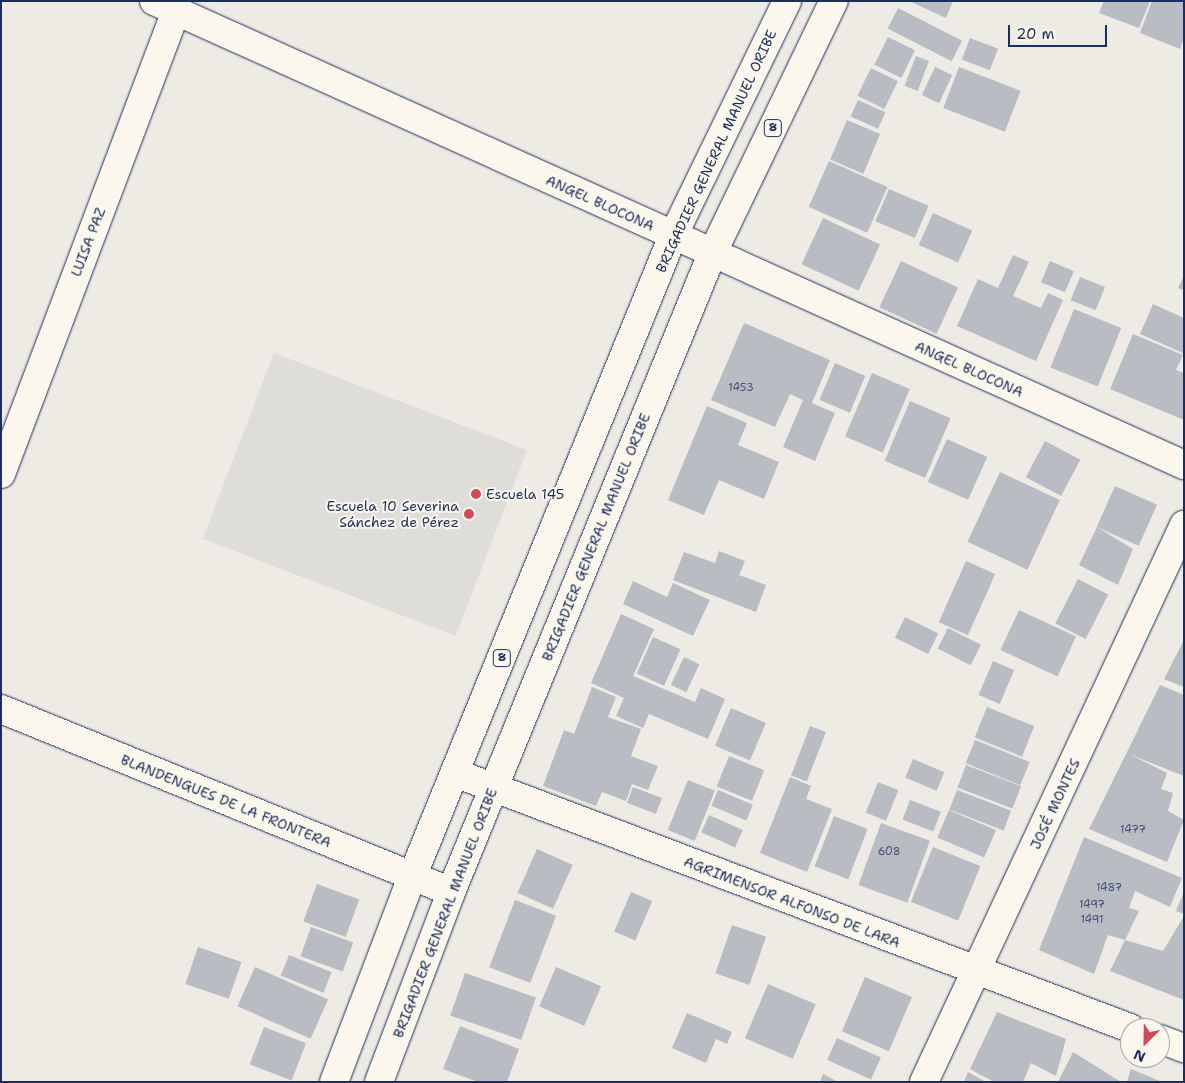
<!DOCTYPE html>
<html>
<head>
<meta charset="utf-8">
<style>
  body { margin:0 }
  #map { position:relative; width:1185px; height:1083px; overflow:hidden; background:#eeebe4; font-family:"Shantell Sans",sans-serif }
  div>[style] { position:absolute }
  .built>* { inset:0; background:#deddda; transform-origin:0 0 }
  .building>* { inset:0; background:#b9bcc3; transform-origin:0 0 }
  .roads { filter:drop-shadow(0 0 1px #1b2f5e) drop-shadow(0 0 1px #1b2f5e) }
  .minor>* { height:28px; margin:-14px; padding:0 14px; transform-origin:14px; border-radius:14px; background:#fbf7ec }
  .major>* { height:28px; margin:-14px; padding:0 14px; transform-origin:14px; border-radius:14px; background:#fbf7ec }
  .dots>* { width:14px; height:14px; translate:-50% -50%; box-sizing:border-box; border:2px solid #fbf7ec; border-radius:50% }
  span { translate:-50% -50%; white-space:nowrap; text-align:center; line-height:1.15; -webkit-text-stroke:4px #fbf7ec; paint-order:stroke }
  .number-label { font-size:11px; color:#425277 }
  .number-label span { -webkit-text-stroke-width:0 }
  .shield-label span { padding:1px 4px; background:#fbf7ec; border:1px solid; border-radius:4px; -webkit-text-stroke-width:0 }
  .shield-label { font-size:12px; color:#1b2f5e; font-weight:700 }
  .street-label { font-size:14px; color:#1b2f5e }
  .poi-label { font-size:14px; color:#1b2f5e }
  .left { translate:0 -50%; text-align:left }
  .right { translate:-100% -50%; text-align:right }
  .frame { position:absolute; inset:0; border:2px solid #1b2f5e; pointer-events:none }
  .north { position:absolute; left:1120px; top:1018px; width:50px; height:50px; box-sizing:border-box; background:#fbf7ec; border:1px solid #a1a7b3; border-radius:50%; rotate:203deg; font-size:14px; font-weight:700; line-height:20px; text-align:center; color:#1b2f5e }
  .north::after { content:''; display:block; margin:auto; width:18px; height:22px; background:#d1495b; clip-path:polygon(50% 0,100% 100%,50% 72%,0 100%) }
  .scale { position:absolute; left:1008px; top:25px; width:99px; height:22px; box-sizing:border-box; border:2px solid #1b2f5e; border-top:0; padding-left:6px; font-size:15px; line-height:18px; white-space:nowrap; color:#1b2f5e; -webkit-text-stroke:4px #fbf7ec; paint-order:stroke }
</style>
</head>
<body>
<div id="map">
  <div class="built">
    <i style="left:274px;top:353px;width:271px;height:199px;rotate:21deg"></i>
  </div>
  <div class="building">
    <i style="clip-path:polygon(909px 1px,953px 1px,946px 18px)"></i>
    <i style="clip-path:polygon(1104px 1px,1150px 1px,1139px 28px,1099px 13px)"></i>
    <i style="clip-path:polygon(1152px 1px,1184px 1px,1184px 38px,1180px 49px,1140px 33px)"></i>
    <i style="left:898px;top:8px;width:72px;height:23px;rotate:27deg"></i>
    <i style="left:888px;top:37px;width:30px;height:31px;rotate:26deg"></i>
    <i style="left:970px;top:38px;width:30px;height:23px;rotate:21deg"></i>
    <i style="left:916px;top:56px;width:14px;height:32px;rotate:21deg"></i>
    <i style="left:935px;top:67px;width:19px;height:31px;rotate:25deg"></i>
    <i style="left:959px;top:67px;width:66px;height:44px;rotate:21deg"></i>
    <i style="left:871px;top:68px;width:30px;height:31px;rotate:26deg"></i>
    <i style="left:858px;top:100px;width:30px;height:18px;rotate:24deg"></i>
    <i style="left:847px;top:120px;width:36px;height:43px;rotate:23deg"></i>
    <i style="left:829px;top:161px;width:64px;height:50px;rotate:24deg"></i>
    <i style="left:889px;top:189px;width:43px;height:35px;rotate:23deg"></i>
    <i style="left:933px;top:213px;width:43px;height:35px;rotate:24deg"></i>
    <i style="left:823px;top:218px;width:63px;height:51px;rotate:25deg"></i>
    <i style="clip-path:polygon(1013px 255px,1029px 262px,1013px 296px,1041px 308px,1048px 293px,1063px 300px,1036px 361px,957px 326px,978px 279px,998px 288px)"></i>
    <i style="left:901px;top:261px;width:63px;height:51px;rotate:25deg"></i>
    <i style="left:1050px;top:261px;width:26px;height:23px;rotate:23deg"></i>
    <i style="clip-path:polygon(1184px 276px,1184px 290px,1178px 288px)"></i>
    <i style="left:1080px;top:277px;width:27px;height:25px;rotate:22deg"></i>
    <i style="clip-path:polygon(1153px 304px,1184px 318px,1183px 353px,1140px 334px)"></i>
    <i style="left:1074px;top:309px;width:51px;height:63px;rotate:22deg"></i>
    <i style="clip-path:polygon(744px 323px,830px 360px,812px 403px,835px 413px,815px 461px,783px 447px,803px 400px,790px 394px,775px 427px,711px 400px)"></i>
    <i style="clip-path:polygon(1133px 334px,1183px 355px,1176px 370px,1184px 373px,1184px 420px,1110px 389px)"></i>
    <i style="left:835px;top:363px;width:33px;height:40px;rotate:23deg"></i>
    <i style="left:872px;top:373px;width:41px;height:69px;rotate:23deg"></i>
    <i style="left:910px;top:401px;width:44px;height:65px;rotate:23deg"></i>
    <i style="clip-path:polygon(707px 406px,747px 423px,738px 445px,779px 462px,764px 499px,719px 480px,704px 515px,668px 500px)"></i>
    <i style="left:947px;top:439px;width:44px;height:47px;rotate:24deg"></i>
    <i style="left:1045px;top:441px;width:40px;height:41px;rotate:28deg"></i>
    <i style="left:1000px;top:472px;width:66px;height:77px;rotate:25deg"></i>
    <i style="left:1115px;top:486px;width:46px;height:45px;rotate:24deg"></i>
    <i style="clip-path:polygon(1097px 527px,1133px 549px,1118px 585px,1079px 565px)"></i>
    <i style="clip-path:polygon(719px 551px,745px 561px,739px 575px,766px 585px,756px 612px,673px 580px,684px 552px,715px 563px)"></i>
    <i style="left:966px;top:561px;width:32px;height:67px;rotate:24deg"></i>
    <i style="left:1078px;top:579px;width:34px;height:50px;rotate:27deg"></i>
    <i style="clip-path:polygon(633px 581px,667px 597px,673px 583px,710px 600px,693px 636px,623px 604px)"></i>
    <i style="left:1019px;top:610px;width:63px;height:44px;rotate:25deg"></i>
    <i style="clip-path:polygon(621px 614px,654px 629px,633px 676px,695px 702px,701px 688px,725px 699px,708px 739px,649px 714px,643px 728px,616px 716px,624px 698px,591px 683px)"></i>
    <i style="left:905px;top:617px;width:37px;height:23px;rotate:26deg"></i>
    <i style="left:948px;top:628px;width:37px;height:23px;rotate:27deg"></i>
    <i style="left:653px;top:637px;width:30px;height:40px;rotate:24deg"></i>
    <i style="clip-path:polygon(1184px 640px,1184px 687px,1164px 679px)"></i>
    <i style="left:684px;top:657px;width:17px;height:31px;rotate:25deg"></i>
    <i style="left:993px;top:661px;width:23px;height:37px;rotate:23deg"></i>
    <i style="clip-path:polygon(1160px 685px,1184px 695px,1184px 776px,1131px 755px,1167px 773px,1161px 789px,1173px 793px,1168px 811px,1184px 820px,1167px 862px,1089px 829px)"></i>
    <i style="clip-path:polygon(592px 687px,616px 697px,608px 717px,641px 729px,631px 756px,658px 766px,648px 790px,632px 784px,626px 801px,602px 792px,596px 806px,543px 786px,564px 730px,574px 734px)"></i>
    <i style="left:987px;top:707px;width:51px;height:33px;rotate:22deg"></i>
    <i style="left:731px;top:708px;width:38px;height:41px;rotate:23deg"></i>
    <i style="left:810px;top:726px;width:17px;height:53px;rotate:21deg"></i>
    <i style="left:975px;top:740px;width:59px;height:25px;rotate:22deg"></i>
    <i style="left:729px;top:756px;width:38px;height:33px;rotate:22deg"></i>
    <i style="left:913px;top:759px;width:34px;height:20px;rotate:23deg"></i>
    <i style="left:966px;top:765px;width:59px;height:24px;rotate:21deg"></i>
    <i style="clip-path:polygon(790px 777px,811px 786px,806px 799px,832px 809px,807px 872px,760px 853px)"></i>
    <i style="left:688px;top:780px;width:29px;height:54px;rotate:22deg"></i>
    <i style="left:878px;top:782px;width:22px;height:33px;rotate:22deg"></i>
    <i style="left:633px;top:787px;width:31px;height:17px;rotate:21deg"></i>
    <i style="left:718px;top:790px;width:38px;height:17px;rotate:23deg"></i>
    <i style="left:957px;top:790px;width:58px;height:21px;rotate:21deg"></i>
    <i style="left:910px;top:800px;width:33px;height:21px;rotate:21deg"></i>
    <i style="left:949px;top:810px;width:51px;height:30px;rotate:23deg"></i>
    <i style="left:709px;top:815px;width:37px;height:19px;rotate:24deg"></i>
    <i style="left:834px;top:816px;width:36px;height:54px;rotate:21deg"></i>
    <i style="left:881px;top:823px;width:52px;height:66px;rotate:20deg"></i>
    <i style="clip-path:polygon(1084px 837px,1182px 878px,1170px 907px,1135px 891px,1129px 908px,1139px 911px,1125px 940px,1108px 935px,1094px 974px,1039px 950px)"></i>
    <i style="left:933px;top:847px;width:51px;height:59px;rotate:22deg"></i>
    <i style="left:537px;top:849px;width:39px;height:48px;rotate:24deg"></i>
    <i style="left:317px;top:884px;width:45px;height:40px;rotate:20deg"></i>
    <i style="left:631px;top:892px;width:23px;height:43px;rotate:23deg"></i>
    <i style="clip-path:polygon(1184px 892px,1184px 914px,1176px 911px)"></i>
    <i style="left:515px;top:900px;width:44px;height:72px;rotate:21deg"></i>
    <i style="clip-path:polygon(1184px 916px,1184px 1000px,1110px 971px,1125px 940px,1163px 951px)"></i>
    <i style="left:732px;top:925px;width:36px;height:51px;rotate:19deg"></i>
    <i style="left:311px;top:927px;width:45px;height:31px;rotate:20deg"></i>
    <i style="left:198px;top:947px;width:46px;height:39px;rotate:19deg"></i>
    <i style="left:289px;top:955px;width:46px;height:22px;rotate:22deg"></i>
    <i style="left:255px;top:967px;width:80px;height:43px;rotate:24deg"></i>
    <i style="left:556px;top:967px;width:49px;height:43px;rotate:23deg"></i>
    <i style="left:465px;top:973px;width:75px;height:45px;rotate:19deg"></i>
    <i style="left:865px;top:977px;width:51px;height:59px;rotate:23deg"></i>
    <i style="left:768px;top:984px;width:52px;height:59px;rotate:23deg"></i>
    <i style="clip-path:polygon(997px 1012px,1066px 1039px,1056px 1076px,1031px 1063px,1023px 1082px,994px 1082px,970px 1069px)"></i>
    <i style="clip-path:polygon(687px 1013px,732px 1032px,727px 1044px,716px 1039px,706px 1063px,672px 1048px)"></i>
    <i style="clip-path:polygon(460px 1026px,519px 1049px,507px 1082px,478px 1082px,443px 1069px)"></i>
    <i style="left:264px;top:1027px;width:45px;height:40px;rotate:21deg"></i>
    <i style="left:837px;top:1038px;width:48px;height:24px;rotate:24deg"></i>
    <i style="clip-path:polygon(1073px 1052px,1121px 1082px,1058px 1082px)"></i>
    <i style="clip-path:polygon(1131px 1069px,1162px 1082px,1127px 1082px)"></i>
    <i style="clip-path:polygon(968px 1072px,986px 1082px,964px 1082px)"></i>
    <i style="clip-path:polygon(823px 1074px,838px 1082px,820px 1082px)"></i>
  </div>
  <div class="roads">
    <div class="minor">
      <i style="left:154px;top:1px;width:1130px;rotate:24.25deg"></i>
      <i style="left:1px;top:474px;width:495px;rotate:-69.3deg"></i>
      <i style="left:1px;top:709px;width:486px;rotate:22.1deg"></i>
      <i style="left:455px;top:773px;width:722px;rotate:20.7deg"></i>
      <i style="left:1160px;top:1039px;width:26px;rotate:21deg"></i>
      <i style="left:924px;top:1082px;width:615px;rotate:-64.98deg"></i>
    </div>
    <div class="major">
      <i style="left:334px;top:1082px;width:219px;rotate:-69.2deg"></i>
      <i style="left:412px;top:877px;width:692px;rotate:-67.85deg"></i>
      <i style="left:673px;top:236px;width:261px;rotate:-64.1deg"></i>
      <i style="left:379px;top:1082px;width:203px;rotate:-69.2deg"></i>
      <i style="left:451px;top:892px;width:689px;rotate:-67.75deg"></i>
      <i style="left:712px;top:254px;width:281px;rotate:-64.3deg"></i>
    </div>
  </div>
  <div class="dots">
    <i style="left:476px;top:494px;background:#d1495b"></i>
    <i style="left:469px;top:514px;background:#d1495b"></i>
  </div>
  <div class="number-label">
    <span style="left:741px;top:388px">1453</span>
    <span style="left:1133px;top:830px">1477</span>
    <span style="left:889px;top:852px">608</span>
    <span style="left:1109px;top:888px">1487</span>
    <span style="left:1092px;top:905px">1497</span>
    <span style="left:1092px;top:920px">1491</span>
  </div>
  <div class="shield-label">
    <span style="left:773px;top:128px">8</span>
    <span style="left:502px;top:658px">8</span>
  </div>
  <div class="street-label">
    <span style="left:716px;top:151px;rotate:-65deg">BRIGADIER GENERAL MANUEL ORIBE</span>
    <span style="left:600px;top:203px;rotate:24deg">ANGEL BLOCONA</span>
    <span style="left:88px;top:242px;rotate:-69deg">LUISA PAZ</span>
    <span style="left:969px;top:369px;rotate:24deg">ANGEL BLOCONA</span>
    <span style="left:596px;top:537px;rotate:-68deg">BRIGADIER GENERAL MANUEL ORIBE</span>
    <span style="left:226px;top:801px;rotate:22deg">BLANDENGUES DE LA FRONTERA</span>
    <span style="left:1055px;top:804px;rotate:-65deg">JOSÉ MONTES</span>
    <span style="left:792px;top:902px;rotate:21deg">AGRIMENSOR ALFONSO DE LARA</span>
    <span style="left:445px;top:913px;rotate:-69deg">BRIGADIER GENERAL MANUEL ORIBE</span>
  </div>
  <div class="poi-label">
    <span class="left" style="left:486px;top:494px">Escuela 145</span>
    <span class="right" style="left:459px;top:514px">Escuela 10 Severina<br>Sánchez de Pérez</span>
  </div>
  <div class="frame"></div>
  <div class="north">N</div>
  <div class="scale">20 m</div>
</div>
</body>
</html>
